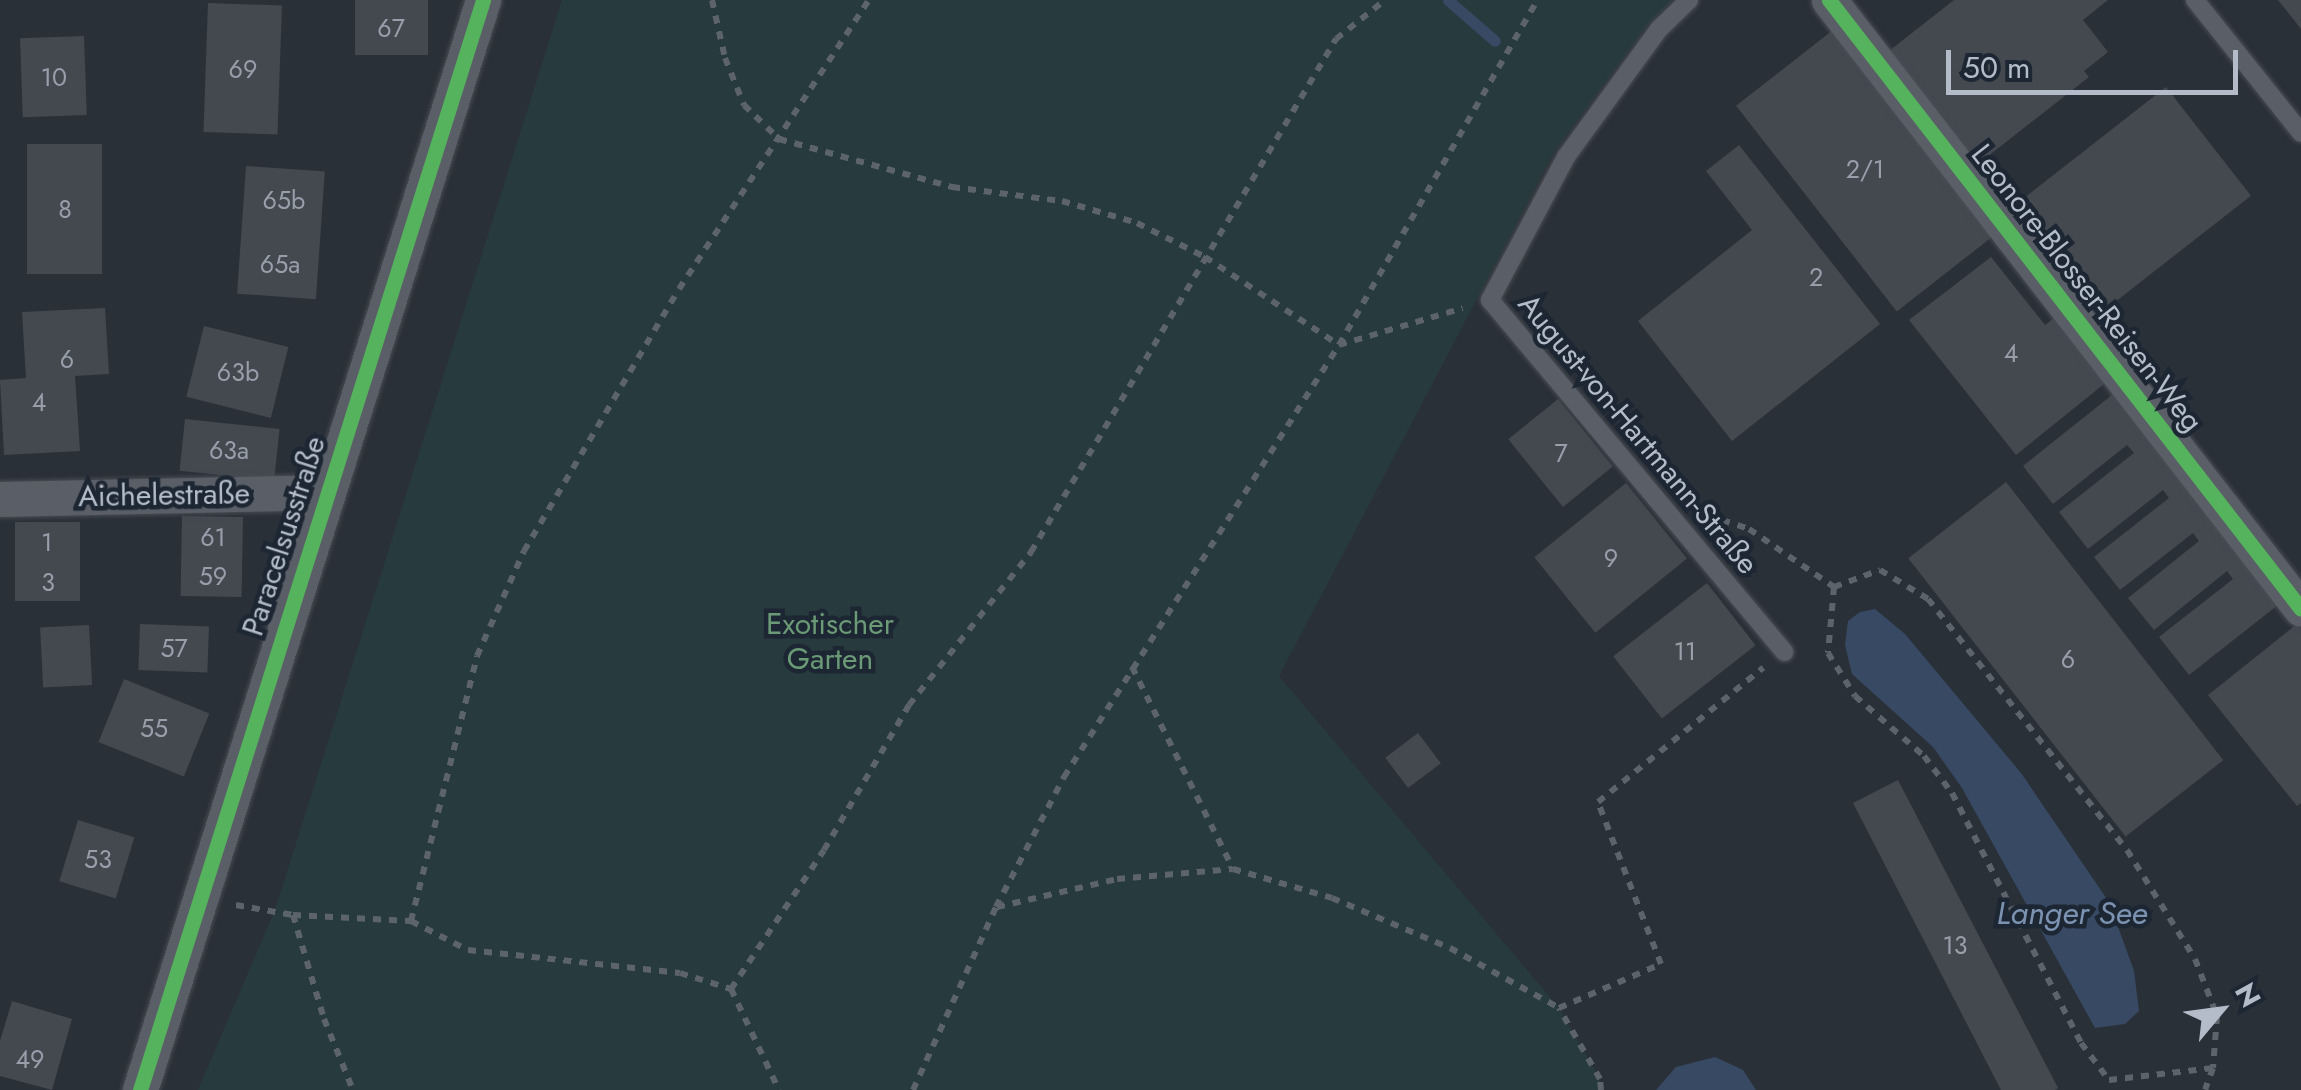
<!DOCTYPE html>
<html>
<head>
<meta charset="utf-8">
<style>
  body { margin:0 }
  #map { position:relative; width:2301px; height:1090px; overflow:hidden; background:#2a3038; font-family:Jost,sans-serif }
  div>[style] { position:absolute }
  .green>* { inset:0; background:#273a3e }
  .water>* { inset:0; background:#384963 }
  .stream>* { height:11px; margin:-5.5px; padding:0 5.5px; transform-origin:5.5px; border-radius:5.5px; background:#384963 }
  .building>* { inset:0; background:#444950; transform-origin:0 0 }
  .path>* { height:6px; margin-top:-3px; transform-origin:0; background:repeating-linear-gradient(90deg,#5d636a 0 8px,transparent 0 16px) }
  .roads { filter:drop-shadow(0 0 2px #484c53) drop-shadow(0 0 2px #484c53) }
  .service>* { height:18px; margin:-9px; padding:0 9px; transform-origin:9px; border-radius:9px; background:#5a5e66 }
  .minor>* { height:35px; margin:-17.5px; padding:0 17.5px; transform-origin:17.5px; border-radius:17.5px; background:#5a5e66 }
  .cycleway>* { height:15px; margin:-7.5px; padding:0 7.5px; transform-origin:7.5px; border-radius:7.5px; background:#56b35d }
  span { translate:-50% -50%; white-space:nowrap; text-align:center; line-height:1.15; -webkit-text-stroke:9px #1d2633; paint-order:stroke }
  .number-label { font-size:25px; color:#989fab }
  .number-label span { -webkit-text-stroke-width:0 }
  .street-label { font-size:30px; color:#b4bcc9 }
  .park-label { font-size:30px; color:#6b9a76 }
  .water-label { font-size:32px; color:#7c92b1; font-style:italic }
  .north { position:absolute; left:2171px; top:960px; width:100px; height:100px; -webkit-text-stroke:8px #1d2633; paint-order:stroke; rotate:61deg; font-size:28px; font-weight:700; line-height:40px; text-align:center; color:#b4bcc9 }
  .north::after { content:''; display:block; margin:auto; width:35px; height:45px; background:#b4bcc9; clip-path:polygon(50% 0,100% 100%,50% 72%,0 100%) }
  .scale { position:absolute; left:1946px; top:50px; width:292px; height:45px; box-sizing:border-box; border:5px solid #b4bcc9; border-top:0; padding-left:12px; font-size:30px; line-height:35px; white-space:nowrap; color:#b4bcc9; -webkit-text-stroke:8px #1d2633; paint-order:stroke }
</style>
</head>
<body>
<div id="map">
  <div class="green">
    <i style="clip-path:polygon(562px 0,1673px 0,1648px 24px,1554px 152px,1279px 676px,1559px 1008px,1600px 1079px,1601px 1090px,198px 1090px,275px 910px)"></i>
  </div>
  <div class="water">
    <i style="clip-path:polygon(1875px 609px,1905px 634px,2021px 773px,2109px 902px,2134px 971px,2139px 1011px,2125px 1024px,2095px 1028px,1962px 788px,1933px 747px,1852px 674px,1845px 645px,1848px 621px,1860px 612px)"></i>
    <i style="clip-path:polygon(1715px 1057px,1743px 1070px,1756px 1090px,1656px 1090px,1676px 1067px)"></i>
  </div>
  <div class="stream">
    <i style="left:1448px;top:0;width:62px;rotate:41.1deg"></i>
  </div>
  <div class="building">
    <i style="left:355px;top:0;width:73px;height:55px"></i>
    <i style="clip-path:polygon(1954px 0,2108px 0,2083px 20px,2108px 52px,2084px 71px,2089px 77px,1978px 164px,1889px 51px)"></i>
    <i style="clip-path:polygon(2278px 0,2301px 0,2301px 29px)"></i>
    <i style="left:208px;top:3px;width:74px;height:129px;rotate:2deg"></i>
    <i style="left:1833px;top:30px;width:261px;height:123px;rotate:52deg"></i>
    <i style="left:84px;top:36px;width:79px;height:64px;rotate:88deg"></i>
    <i style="left:2166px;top:87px;width:138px;height:183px;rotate:52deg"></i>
    <i style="left:27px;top:144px;width:75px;height:130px"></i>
    <i style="clip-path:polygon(1739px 145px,1880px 324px,1732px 441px,1638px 321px,1752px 230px,1706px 171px)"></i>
    <i style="left:246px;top:166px;width:79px;height:128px;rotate:4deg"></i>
    <i style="clip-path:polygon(1991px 257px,2045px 325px,2058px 315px,2109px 380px,2016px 455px,1909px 320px)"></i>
    <i style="clip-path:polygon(105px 308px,109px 374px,75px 376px,80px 451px,4px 455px,0 380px,26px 378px,22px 312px)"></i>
    <i style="left:204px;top:326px;width:87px;height:73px;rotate:14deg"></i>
    <i style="clip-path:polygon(2117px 391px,2283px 601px,2189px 675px,2159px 637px,2233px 579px,2227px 571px,2154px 630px,2128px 598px,2199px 541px,2193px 533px,2120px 590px,2094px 557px,2169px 498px,2163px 490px,2088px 549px,2059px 512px,2134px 453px,2127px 445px,2053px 504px,2023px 466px)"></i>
    <i style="left:1558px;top:399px;width:87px;height:64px;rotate:51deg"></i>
    <i style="left:185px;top:419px;width:95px;height:52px;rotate:6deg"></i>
    <i style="left:2006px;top:482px;width:353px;height:124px;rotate:52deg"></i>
    <i style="left:1626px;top:483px;width:97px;height:118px;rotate:51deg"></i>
    <i style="left:182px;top:516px;width:61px;height:80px;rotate:1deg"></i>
    <i style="left:15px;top:522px;width:65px;height:79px"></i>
    <i style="left:1707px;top:583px;width:79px;height:119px;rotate:52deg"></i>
    <i style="left:140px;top:624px;width:69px;height:46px;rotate:2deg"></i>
    <i style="clip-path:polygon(2297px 624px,2301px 629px,2301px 803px,2297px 806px,2208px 695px)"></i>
    <i style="left:89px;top:625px;width:60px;height:49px;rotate:87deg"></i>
    <i style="left:124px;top:679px;width:92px;height:68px;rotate:22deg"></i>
    <i style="left:1418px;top:733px;width:38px;height:41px;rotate:53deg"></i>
    <i style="clip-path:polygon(1898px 780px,2058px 1088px,2055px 1090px,2001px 1090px,1853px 803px)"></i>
    <i style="left:78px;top:820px;width:59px;height:64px;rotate:17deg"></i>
    <i style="clip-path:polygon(12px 1001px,72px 1019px,52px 1090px,0 1076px,0 1041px)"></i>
  </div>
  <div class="path">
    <i style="left:712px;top:0;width:59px;rotate:77.4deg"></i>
    <i style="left:725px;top:58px;width:51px;rotate:68deg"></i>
    <i style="left:744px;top:105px;width:49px;rotate:44.2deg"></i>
    <i style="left:779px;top:139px;width:180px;rotate:15.5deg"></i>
    <i style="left:952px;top:187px;width:111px;rotate:7.3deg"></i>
    <i style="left:1062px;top:201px;width:78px;rotate:16.3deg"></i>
    <i style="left:1137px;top:223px;width:76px;rotate:26.6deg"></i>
    <i style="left:1205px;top:257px;width:160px;rotate:33.3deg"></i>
    <i style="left:1339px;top:345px;width:129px;rotate:-16.6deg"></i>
    <i style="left:1707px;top:515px;width:44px;rotate:18.4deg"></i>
    <i style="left:1749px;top:529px;width:103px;rotate:34.3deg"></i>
    <i style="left:1834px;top:587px;width:49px;rotate:-20.3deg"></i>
    <i style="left:1880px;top:570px;width:56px;rotate:31.1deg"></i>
    <i style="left:1928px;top:599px;width:320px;rotate:51.6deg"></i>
    <i style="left:2127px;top:850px;width:128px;rotate:58deg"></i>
    <i style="left:2195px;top:959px;width:61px;rotate:68.9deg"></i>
    <i style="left:2217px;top:1016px;width:52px;rotate:94.4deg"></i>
    <i style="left:2213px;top:1068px;width:23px;rotate:110deg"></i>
    <i style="left:1834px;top:587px;width:66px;rotate:95.2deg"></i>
    <i style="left:1828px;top:653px;width:51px;rotate:57.9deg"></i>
    <i style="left:1855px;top:696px;width:91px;rotate:41deg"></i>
    <i style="left:1924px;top:756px;width:46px;rotate:52.9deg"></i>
    <i style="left:1952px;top:793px;width:281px;rotate:62.7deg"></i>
    <i style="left:2081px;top:1043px;width:46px;rotate:52.9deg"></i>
    <i style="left:2109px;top:1080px;width:105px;rotate:-6.6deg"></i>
    <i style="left:1132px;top:667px;width:226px;rotate:63.4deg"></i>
    <i style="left:236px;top:905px;width:58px;rotate:10deg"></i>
    <i style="left:293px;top:915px;width:118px;rotate:2.9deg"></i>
    <i style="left:411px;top:921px;width:64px;rotate:27deg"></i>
    <i style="left:468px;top:950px;width:213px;rotate:6.2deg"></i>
    <i style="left:680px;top:973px;width:53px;rotate:17.4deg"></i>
    <i style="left:731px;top:989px;width:112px;rotate:64.6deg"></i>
    <i style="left:997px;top:907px;width:123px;rotate:-13.1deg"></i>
    <i style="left:1117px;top:879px;width:116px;rotate:-4.9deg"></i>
    <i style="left:1233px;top:869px;width:103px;rotate:16.3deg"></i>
    <i style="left:1332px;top:898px;width:128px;rotate:23deg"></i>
    <i style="left:1450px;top:948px;width:124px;rotate:28.8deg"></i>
    <i style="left:293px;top:915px;width:109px;rotate:73.4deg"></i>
    <i style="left:324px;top:1019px;width:77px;rotate:67.8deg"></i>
    <i style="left:411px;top:921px;width:273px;rotate:-76deg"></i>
    <i style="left:477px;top:656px;width:115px;rotate:-65.9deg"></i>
    <i style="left:524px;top:551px;width:304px;rotate:-59.4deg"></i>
    <i style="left:679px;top:289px;width:346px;rotate:-56.7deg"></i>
    <i style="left:731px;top:989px;width:167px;rotate:-56.2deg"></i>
    <i style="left:824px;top:850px;width:168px;rotate:-59.6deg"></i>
    <i style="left:909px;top:705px;width:196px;rotate:-51.4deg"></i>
    <i style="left:1031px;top:552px;width:597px;rotate:-59.27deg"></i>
    <i style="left:1336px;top:39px;width:63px;rotate:-38.5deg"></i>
    <i style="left:913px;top:1090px;width:201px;rotate:-65.6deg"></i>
    <i style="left:996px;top:907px;width:147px;rotate:-62.4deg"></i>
    <i style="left:1064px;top:777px;width:512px;rotate:-57.52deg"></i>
    <i style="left:1339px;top:345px;width:398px;rotate:-60.1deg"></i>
    <i style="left:1601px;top:1090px;width:11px;rotate:-95deg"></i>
    <i style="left:1600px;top:1079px;width:82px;rotate:-120deg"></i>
    <i style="left:1559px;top:1008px;width:111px;rotate:-23.3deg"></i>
    <i style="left:1661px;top:964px;width:174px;rotate:-111.3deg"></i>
    <i style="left:1598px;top:802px;width:213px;rotate:-39.1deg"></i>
  </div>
  <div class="roads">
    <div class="service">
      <i style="left:1689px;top:0;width:42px;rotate:136deg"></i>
      <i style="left:1659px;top:29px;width:158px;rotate:126deg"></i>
      <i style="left:1566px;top:157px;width:162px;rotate:118deg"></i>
      <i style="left:1490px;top:300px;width:459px;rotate:50.1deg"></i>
      <i style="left:2195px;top:0;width:170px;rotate:51.4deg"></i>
    </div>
    <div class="minor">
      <i style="left:1829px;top:0;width:770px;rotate:52.22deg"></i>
      <i style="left:0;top:499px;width:327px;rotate:-1.2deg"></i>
      <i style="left:140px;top:1090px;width:1143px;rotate:-72.53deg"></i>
    </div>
  </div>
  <div class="cycleway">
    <i style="left:1829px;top:0;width:770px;rotate:52.22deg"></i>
    <i style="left:140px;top:1090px;width:1143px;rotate:-72.53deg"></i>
  </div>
  <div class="number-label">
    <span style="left:391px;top:28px">67</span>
    <span style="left:243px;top:69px">69</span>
    <span style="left:54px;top:77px">10</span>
    <span style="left:1865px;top:169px">2/1</span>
    <span style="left:284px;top:200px">65b</span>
    <span style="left:65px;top:209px">8</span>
    <span style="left:280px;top:264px">65a</span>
    <span style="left:1816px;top:277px">2</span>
    <span style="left:2011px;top:353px">4</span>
    <span style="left:67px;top:359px">6</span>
    <span style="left:238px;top:372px">63b</span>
    <span style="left:39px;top:402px">4</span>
    <span style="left:229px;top:450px">63a</span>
    <span style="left:1561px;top:453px">7</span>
    <span style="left:213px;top:537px">61</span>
    <span style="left:47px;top:542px">1</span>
    <span style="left:1611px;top:558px">9</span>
    <span style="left:213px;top:576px">59</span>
    <span style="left:48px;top:582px">3</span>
    <span style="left:174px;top:648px">57</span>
    <span style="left:1685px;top:651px">11</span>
    <span style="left:2068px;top:659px">6</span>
    <span style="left:154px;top:728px">55</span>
    <span style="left:98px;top:859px">53</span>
    <span style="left:1955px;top:945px">13</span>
    <span style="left:30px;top:1059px">49</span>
  </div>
  <div class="street-label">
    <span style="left:2087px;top:288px;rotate:52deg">Leonore-Blosser-Reisen-Weg</span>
    <span style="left:1638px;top:434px;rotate:50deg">August-von-Hartmann-Straße</span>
    <span style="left:164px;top:495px;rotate:-1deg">Aichelestraße</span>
    <span style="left:284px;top:536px;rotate:-72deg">Paracelsusstraße</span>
  </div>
  <div class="park-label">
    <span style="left:830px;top:641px">Exotischer<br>Garten</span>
  </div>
  <div class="water-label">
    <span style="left:2072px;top:913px">Langer See</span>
  </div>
  <div class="north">N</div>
  <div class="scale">50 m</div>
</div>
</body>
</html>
